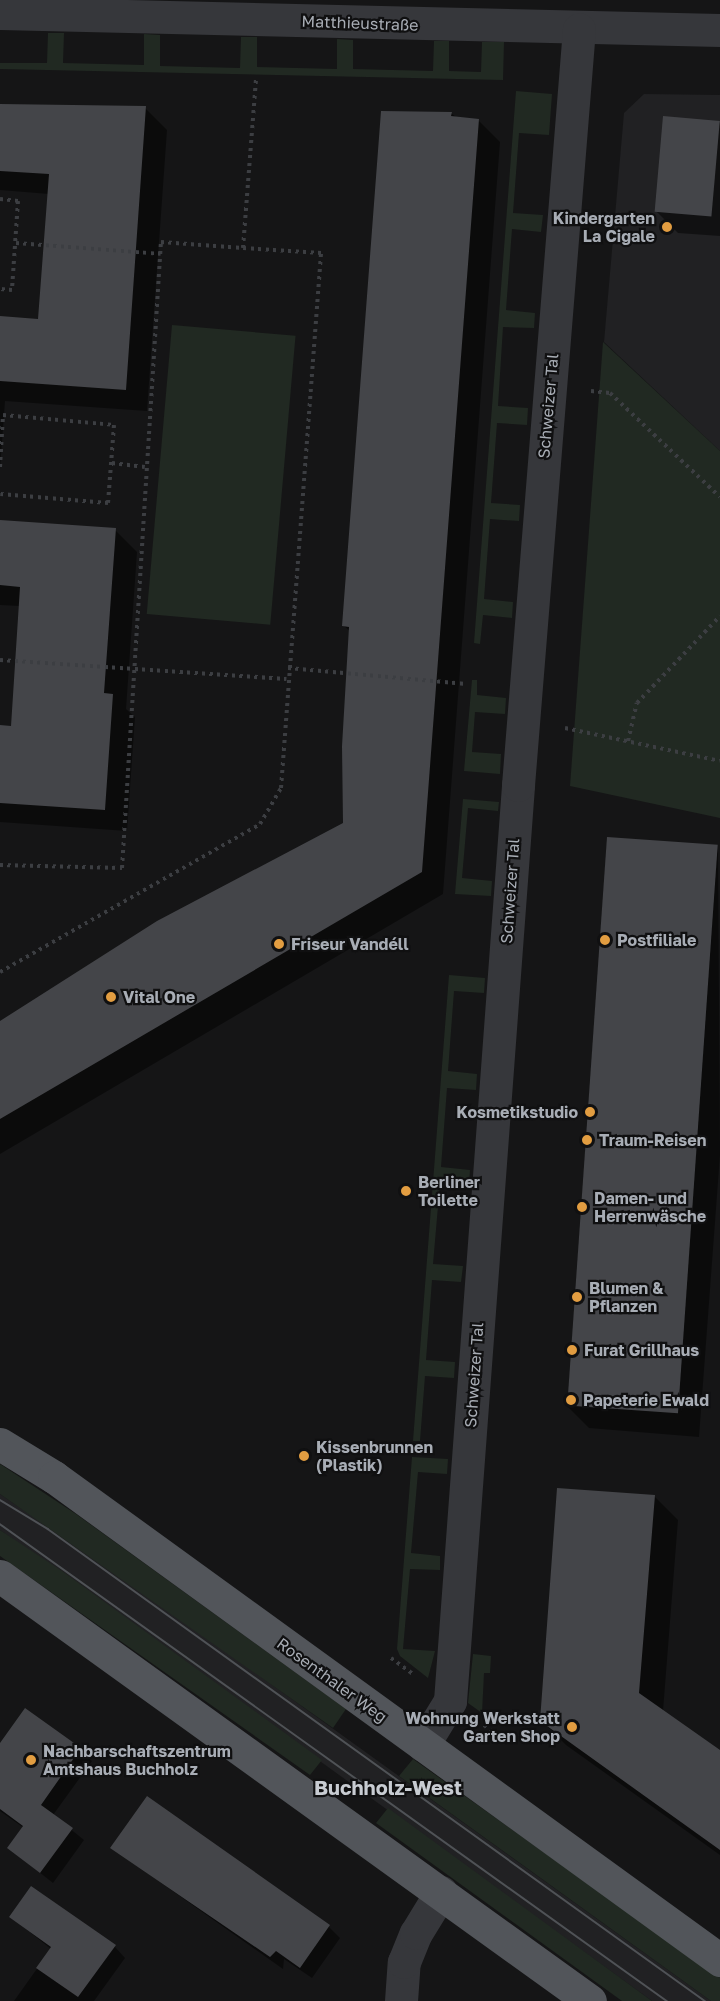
<!DOCTYPE html>
<html>
<head>
<meta charset="utf-8">
<style>
  body { margin:0 }
  #map { position:relative; width:720px; height:2001px; overflow:hidden; background:#151516; font-family:"Golos Text",sans-serif }
  div>[style] { position:absolute }
  .built>* { inset:0; background:#212123 }
  .green>* { inset:0; background:#212922; transform-origin:0 0 }
  .shadow>* { inset:0; background:#0007 }
  .building>* { inset:0; background:#444549; transform-origin:0 0 }
  .path>* { height:4px; margin-top:-2px; transform-origin:0; background:repeating-linear-gradient(90deg,#3c3e42 0 3px,transparent 0 7.5px) }
  .minor>* { height:33px; margin:-16.5px; padding:0 16.5px; transform-origin:16.5px; border-radius:16.5px; background:#36373b }
  .major>* { height:33px; margin:-16.5px; padding:0 16.5px; transform-origin:16.5px; border-radius:16.5px; background:#52555a }
  .tram>* { height:1.5px; margin:-0.75px; padding:0 0.75px; transform-origin:0.75px; border-radius:0.75px; background:#4f5256 }
  .dots>* { width:16px; height:16px; translate:-50% -50%; box-sizing:border-box; border:3px solid #101011; border-radius:50% }
  span { translate:-50% -50%; white-space:nowrap; text-align:center; line-height:1.15; -webkit-text-stroke:4.5px #101011; paint-order:stroke }
  .street-label { font-size:16px; color:#a8adb5 }
  .poi-label { font-size:16px; color:#a8adb5; font-weight:700 }
  .right { translate:-100% -50%; text-align:right }
  .left { translate:0 -50%; text-align:left }
  .quarter-label { font-size:20px; color:#c8ccd2; font-weight:700 }
</style>
</head>
<body>
<div id="map">
  <div class="built">
    <i style="clip-path:polygon(644px 94px,720px 95px,720px 451px,604px 342px,624px 113px)"></i>
    <i style="clip-path:polygon(0 1494px,124px 1578px,711px 2001px,652px 2001px,0 1530px)"></i>
  </div>
  <div class="green">
    <i style="clip-path:polygon(48px 33px,64px 33px,63px 63px,144px 65px,144px 34px,160px 35px,160px 66px,240px 68px,241px 37px,257px 37px,257px 67px,337px 69px,337px 39px,353px 40px,353px 69px,433px 71px,434px 41px,449px 41px,449px 71px,481px 72px,482px 42px,504px 42px,503px 80px,0 69px,0 63px,47px 63px)"></i>
    <i style="clip-path:polygon(516px 91px,552px 94px,549px 135px,519px 133px,513px 213px,543px 215px,541px 232px,512px 229px,506px 310px,535px 313px,534px 328px,503px 327px,498px 406px,528px 408px,527px 425px,497px 423px,491px 503px,520px 505px,519px 521px,490px 519px,484px 599px,513px 602px,512px 618px,483px 615px,480px 644px,474px 643px)"></i>
    <i style="left:172px;top:325px;width:124px;height:290px;rotate:5deg"></i>
    <i style="clip-path:polygon(603px 342px,720px 451px,720px 818px,570px 786px)"></i>
    <i style="clip-path:polygon(472px 680px,477px 680px,477px 695px,506px 698px,505px 714px,475px 712px,472px 752px,501px 754px,500px 774px,464px 771px)"></i>
    <i style="clip-path:polygon(463px 799px,499px 802px,498px 811px,468px 808px,462px 878px,492px 881px,491px 896px,455px 894px)"></i>
    <i style="clip-path:polygon(449px 975px,485px 978px,484px 993px,454px 991px,448px 1071px,477px 1074px,476px 1090px,447px 1088px,441px 1167px,470px 1170px,469px 1185px,440px 1183px,433px 1264px,463px 1266px,461px 1282px,432px 1280px,426px 1360px,455px 1362px,454px 1378px,425px 1376px,420px 1441px,413px 1441px)"></i>
    <i style="clip-path:polygon(412px 1457px,448px 1459px,447px 1474px,418px 1472px,411px 1553px,440px 1556px,440px 1570px,410px 1569px,403px 1649px,435px 1651px,428px 1678px,400px 1656px,397px 1649px)"></i>
    <i style="clip-path:polygon(0 1464px,76px 1514px,346px 1709px,333px 1728px,0 1494px)"></i>
    <i style="clip-path:polygon(0 1530px,62px 1571px,322px 1760px,310px 1775px,0 1556px)"></i>
    <i style="clip-path:polygon(473px 1654px,491px 1656px,490px 1673px,484px 1673px,482px 1713px,468px 1703px)"></i>
    <i style="clip-path:polygon(413px 1759px,720px 1978px,720px 2001px,711px 2001px,399px 1776px)"></i>
    <i style="clip-path:polygon(388px 1808px,652px 2001px,622px 2001px,376px 1823px)"></i>
  </div>
  <div class="shadow">
    <i style="clip-path:polygon(0 105px,145px 108px,167px 130px,147px 411px,5px 401px,0 469px,0 318px,39px 320px,49px 194px,0 190px)"></i>
    <i style="clip-path:polygon(451px 113px,457px 118px,478px 120px,500px 142px,443px 894px,0 1154px,0 1024px,345px 824px,351px 632px,344px 626px)"></i>
    <i style="clip-path:polygon(720px 122px,720px 236px,678px 233px,657px 212px)"></i>
    <i style="clip-path:polygon(0 522px,115px 530px,137px 552px,126px 709px,135px 717px,127px 831px,0 822px,0 727px,13px 728px,20px 606px,0 605px)"></i>
    <i style="clip-path:polygon(718px 847px,720px 1155px,699px 1437px,589px 1428px,565px 1404px)"></i>
    <i style="clip-path:polygon(654px 1496px,678px 1520px,663px 1711px,720px 1752px,720px 1855px,566px 1745px,541px 1720px)"></i>
    <i style="clip-path:polygon(25px 1710px,92px 1761px,53px 1815px,84px 1840px,53px 1883px,9px 1848px,24px 1828px,0 1811px,0 1745px)"></i>
    <i style="clip-path:polygon(112px 1848px,329px 1927px,340px 1938px,312px 1978px,284px 1959px,283px 1969px)"></i>
    <i style="clip-path:polygon(11px 1917px,115px 1947px,125px 1958px,94px 2001px,14px 2001px,51px 1949px)"></i>
  </div>
  <div class="building">
    <i style="clip-path:polygon(0 104px,146px 106px,126px 390px,0 381px,0 316px,38px 319px,49px 174px,0 171px)"></i>
    <i style="clip-path:polygon(381px 111px,452px 112px,451px 116px,479px 119px,422px 872px,0 1119px,0 1021px,157px 921px,343px 823px,342px 746px,349px 627px,342px 626px)"></i>
    <i style="left:663px;top:116px;width:57px;height:96px;rotate:5deg"></i>
    <i style="clip-path:polygon(0 520px,116px 528px,104px 693px,113px 694px,105px 810px,0 803px,0 725px,11px 726px,20px 587px,0 585px)"></i>
    <i style="left:607px;top:837px;width:111px;height:570px;rotate:4deg"></i>
    <i style="clip-path:polygon(557px 1488px,655px 1495px,639px 1693px,720px 1750px,720px 1850px,540px 1721px)"></i>
    <i style="clip-path:polygon(25px 1708px,81px 1748px,41px 1805px,73px 1828px,40px 1873px,7px 1848px,23px 1826px,0 1809px,0 1743px)"></i>
    <i style="clip-path:polygon(147px 1796px,330px 1925px,300px 1968px,276px 1951px,270px 1957px,110px 1848px)"></i>
    <i style="clip-path:polygon(31px 1886px,116px 1945px,78px 1997px,36px 1968px,51px 1947px,9px 1917px)"></i>
  </div>
  <div class="path">
    <i style="left:0;top:199px;width:18px;rotate:6deg"></i>
    <i style="left:18px;top:201px;width:89px;rotate:93.9deg"></i>
    <i style="left:12px;top:290px;width:12px;rotate:-175deg"></i>
    <i style="left:16px;top:243px;width:145px;rotate:4.3deg"></i>
    <i style="left:591px;top:391px;width:19px;rotate:6deg"></i>
    <i style="left:610px;top:393px;width:151px;rotate:43.4deg"></i>
    <i style="left:112px;top:463px;width:33px;rotate:7deg"></i>
    <i style="left:0;top:467px;width:52px;rotate:-86.7deg"></i>
    <i style="left:3px;top:415px;width:111px;rotate:5.1deg"></i>
    <i style="left:114px;top:425px;width:78px;rotate:94.4deg"></i>
    <i style="left:108px;top:503px;width:108px;rotate:-175.2deg"></i>
    <i style="left:0;top:660px;width:287px;rotate:3.8deg"></i>
    <i style="left:288px;top:668px;width:179px;rotate:5.1deg"></i>
    <i style="left:565px;top:728px;width:158px;rotate:12deg"></i>
    <i style="left:628px;top:741px;width:39px;rotate:-77deg"></i>
    <i style="left:637px;top:703px;width:120px;rotate:-46.3deg"></i>
    <i style="left:0;top:865px;width:122px;rotate:1.4deg"></i>
    <i style="left:122px;top:868px;width:627px;rotate:-86.44deg"></i>
    <i style="left:161px;top:242px;width:82px;rotate:4.2deg"></i>
    <i style="left:0;top:972px;width:299px;rotate:-29.6deg"></i>
    <i style="left:260px;top:824px;width:42px;rotate:-59.7deg"></i>
    <i style="left:281px;top:788px;width:536px;rotate:-85.72deg"></i>
    <i style="left:321px;top:253px;width:78px;rotate:-176.3deg"></i>
    <i style="left:243px;top:248px;width:169px;rotate:-85.6deg"></i>
    <i style="left:391px;top:1658px;width:26px;rotate:36deg"></i>
    <i style="left:484px;top:1725px;width:11px;rotate:41deg"></i>
  </div>
  <div class="minor">
    <i style="left:0;top:13px;width:720px;rotate:1.35deg"></i>
    <i style="left:423px;top:1745px;width:52px;rotate:-58.5deg"></i>
    <i style="left:450px;top:1701px;width:919px;rotate:-85.75deg"></i>
    <i style="left:518px;top:785px;width:758px;rotate:-85.39deg"></i>
    <i style="left:401px;top:2001px;width:39px;rotate:-86deg"></i>
    <i style="left:404px;top:1962px;width:31px;rotate:-68deg"></i>
    <i style="left:416px;top:1933px;width:48px;rotate:-58.6deg"></i>
  </div>
  <div class="major">
    <i style="left:0;top:1444px;width:63px;rotate:31.4deg"></i>
    <i style="left:54px;top:1477px;width:823px;rotate:35.95deg"></i>
    <i style="left:0;top:1576px;width:727px;rotate:35.77deg"></i>
  </div>
  <div class="tram">
    <i style="left:0;top:1500px;width:56px;rotate:31.1deg"></i>
    <i style="left:48px;top:1529px;width:809px;rotate:35.69deg"></i>
    <i style="left:0;top:1524px;width:820px;rotate:35.57deg"></i>
  </div>
  <div class="dots">
    <i style="left:667px;top:227px;background:#e29d41"></i>
    <i style="left:605px;top:940px;background:#e29d41"></i>
    <i style="left:279px;top:944px;background:#e29d41"></i>
    <i style="left:111px;top:997px;background:#e29d41"></i>
    <i style="left:590px;top:1112px;background:#e29d41"></i>
    <i style="left:587px;top:1140px;background:#e29d41"></i>
    <i style="left:406px;top:1191px;background:#e29d41"></i>
    <i style="left:582px;top:1207px;background:#e29d41"></i>
    <i style="left:577px;top:1297px;background:#e29d41"></i>
    <i style="left:572px;top:1350px;background:#e29d41"></i>
    <i style="left:571px;top:1400px;background:#e29d41"></i>
    <i style="left:304px;top:1456px;background:#e29d41"></i>
    <i style="left:572px;top:1727px;background:#e29d41"></i>
    <i style="left:31px;top:1760px;background:#e29d41"></i>
  </div>
  <div class="street-label">
    <span style="left:360px;top:23px;rotate:2deg">Matthieustraße</span>
    <span style="left:548px;top:406px;rotate:-85deg">Schweizer Tal</span>
    <span style="left:510px;top:891px;rotate:-86deg">Schweizer Tal</span>
    <span style="left:474px;top:1375px;rotate:-86deg">Schweizer Tal</span>
    <span style="left:332px;top:1680px;rotate:36deg">Rosenthaler Weg</span>
  </div>
  <div class="poi-label">
    <span class="right" style="left:655px;top:227px">Kindergarten<br>La Cigale</span>
    <span class="left" style="left:617px;top:940px">Postfiliale</span>
    <span class="left" style="left:291px;top:944px">Friseur Vandéll</span>
    <span class="left" style="left:123px;top:997px">Vital One</span>
    <span class="right" style="left:578px;top:1112px">Kosmetikstudio</span>
    <span class="left" style="left:599px;top:1140px">Traum-Reisen</span>
    <span class="left" style="left:418px;top:1191px">Berliner<br>Toilette</span>
    <span class="left" style="left:594px;top:1207px">Damen- und<br>Herrenwäsche</span>
    <span class="left" style="left:589px;top:1297px">Blumen &amp;<br>Pflanzen</span>
    <span class="left" style="left:584px;top:1350px">Furat Grillhaus</span>
    <span class="left" style="left:583px;top:1400px">Papeterie Ewald</span>
    <span class="left" style="left:316px;top:1456px">Kissenbrunnen<br>(Plastik)</span>
    <span class="right" style="left:560px;top:1727px">Wohnung Werkstatt<br>Garten Shop</span>
    <span class="left" style="left:43px;top:1760px">Nachbarschaftszentrum<br>Amtshaus Buchholz</span>
  </div>
  <div class="quarter-label">
    <span style="left:388px;top:1787px">Buchholz-West</span>
  </div>
</div>
</body>
</html>
